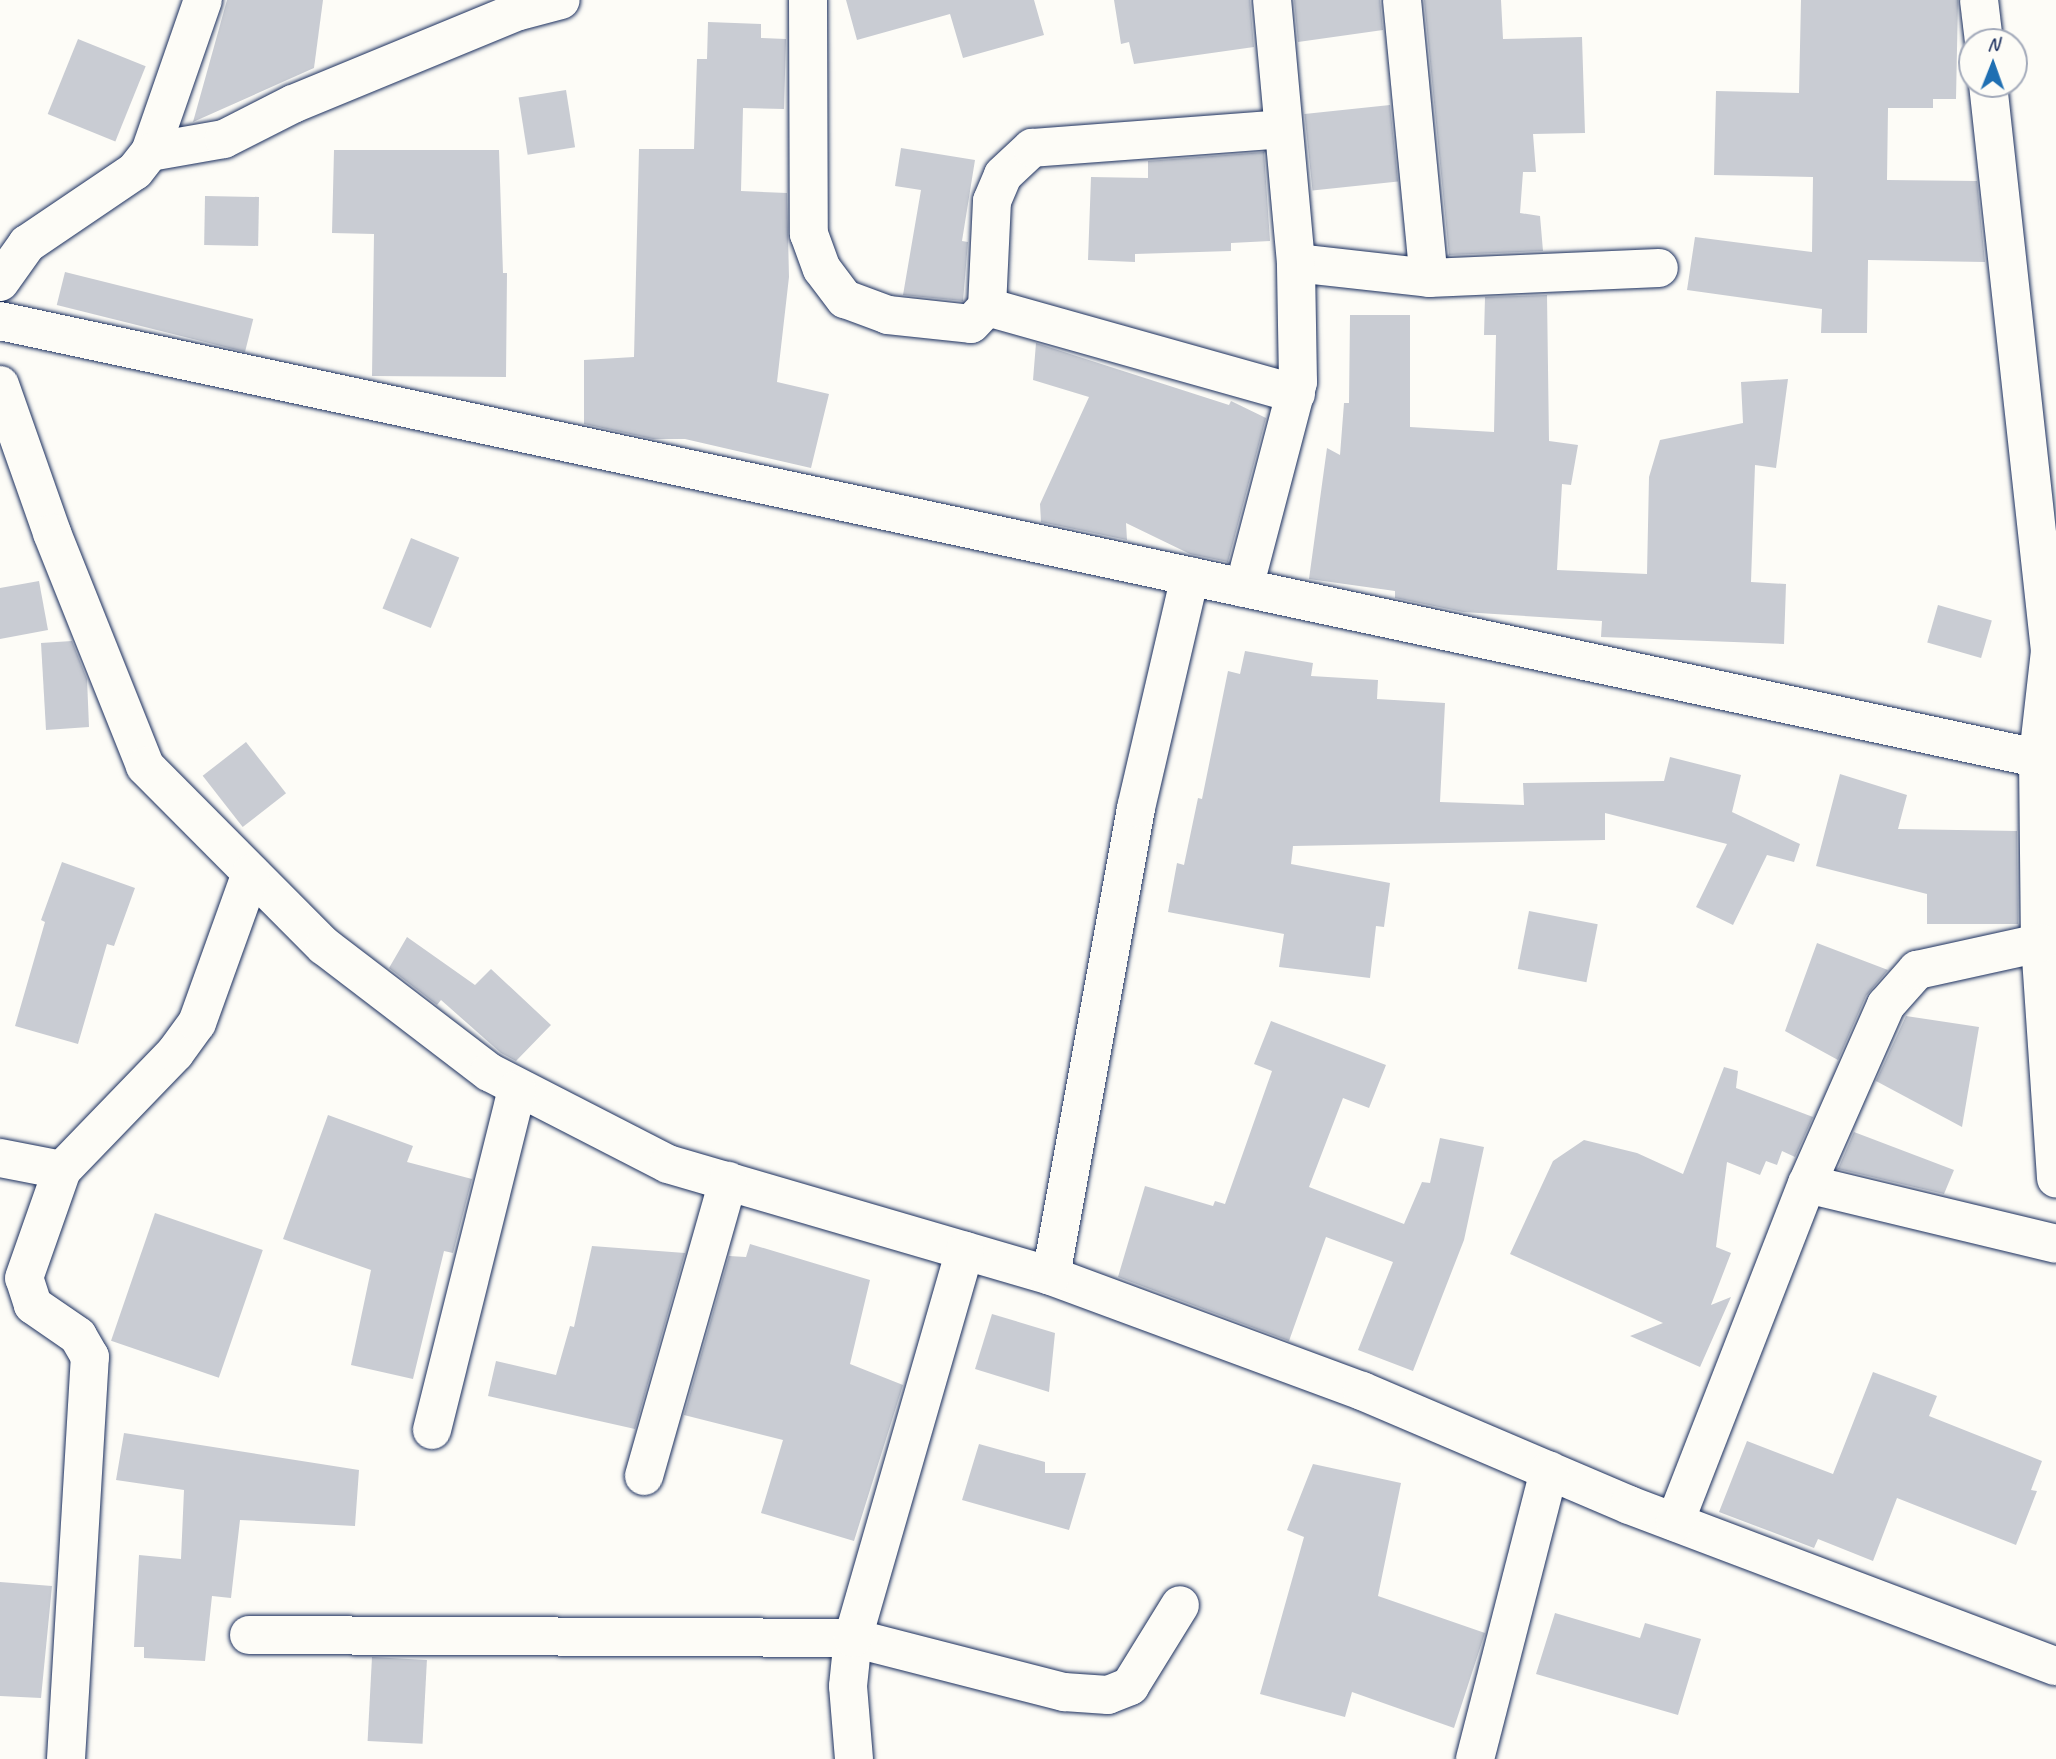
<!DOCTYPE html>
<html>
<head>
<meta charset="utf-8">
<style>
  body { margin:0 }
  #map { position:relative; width:2056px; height:1759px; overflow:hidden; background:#fdfcf7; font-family:Caveat,sans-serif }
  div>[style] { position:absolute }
  .building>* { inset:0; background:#c9ccd3; transform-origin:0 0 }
  .roads { filter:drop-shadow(0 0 2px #1b2f5e) drop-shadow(0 0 2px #1b2f5e) }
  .minor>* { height:38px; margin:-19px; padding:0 19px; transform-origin:19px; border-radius:19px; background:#fdfcf7 }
  .secondary>* { height:38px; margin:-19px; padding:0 19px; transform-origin:19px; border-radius:19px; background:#fdfcf7 }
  span { translate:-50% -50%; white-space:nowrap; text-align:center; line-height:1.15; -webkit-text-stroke:5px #fdfcf7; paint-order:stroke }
  .north { position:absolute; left:1958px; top:28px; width:70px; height:70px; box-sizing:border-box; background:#fdfcf7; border:2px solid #a3aaba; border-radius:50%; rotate:1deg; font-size:19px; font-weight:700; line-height:28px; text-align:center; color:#1b2f5e }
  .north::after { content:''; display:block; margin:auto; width:24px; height:32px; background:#1f6fb2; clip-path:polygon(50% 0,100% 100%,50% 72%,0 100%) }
</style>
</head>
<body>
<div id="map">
  <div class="building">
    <i style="clip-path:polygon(227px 0,323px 0,314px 68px,193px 122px)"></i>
    <i style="clip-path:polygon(846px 0,1034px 0,1044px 35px,963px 58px,950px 14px,857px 40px)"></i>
    <i style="clip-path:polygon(1114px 0,1250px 0,1254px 47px,1134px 64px,1129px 42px,1121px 44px)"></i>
    <i style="clip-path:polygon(1294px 0,1380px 0,1383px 30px,1298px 42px)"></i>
    <i style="clip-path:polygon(1424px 0,1501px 0,1503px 39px,1582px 37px,1585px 133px,1533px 134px,1536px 172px,1523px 172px,1520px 213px,1540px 216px,1543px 251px,1449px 255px)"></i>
    <i style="clip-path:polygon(1801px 0,1958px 0,1956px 99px,1933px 99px,1933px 108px,1888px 108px,1887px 180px,1977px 181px,1985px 262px,1868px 260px,1867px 333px,1821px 333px,1822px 309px,1687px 290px,1695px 237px,1812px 252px,1813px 177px,1714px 175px,1716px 91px,1799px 93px)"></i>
    <i style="clip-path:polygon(708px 22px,761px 24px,761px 38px,786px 39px,784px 109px,743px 108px,741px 191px,787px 193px,789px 277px,777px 382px,829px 394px,811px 468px,685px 439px,653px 439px,584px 424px,584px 360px,634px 357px,639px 149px,694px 149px,697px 59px,707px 59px)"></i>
    <i style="left:78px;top:39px;width:73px;height:81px;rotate:22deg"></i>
    <i style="left:566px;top:90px;width:58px;height:48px;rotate:81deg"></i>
    <i style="left:1390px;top:105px;width:77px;height:86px;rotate:84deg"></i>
    <i style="clip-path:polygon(901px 148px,975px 160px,962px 241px,968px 242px,963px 301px,903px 295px,921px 190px,895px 186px)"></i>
    <i style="clip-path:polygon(334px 150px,499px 150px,503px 273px,507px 273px,506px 377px,372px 376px,374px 234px,332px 233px)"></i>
    <i style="clip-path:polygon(1264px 152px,1270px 241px,1231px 243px,1231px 251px,1135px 254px,1135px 262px,1088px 260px,1091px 177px,1148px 178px,1148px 161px)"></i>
    <i style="left:205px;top:196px;width:54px;height:49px;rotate:1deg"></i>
    <i style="left:65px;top:272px;width:194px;height:34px;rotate:14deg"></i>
    <i style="clip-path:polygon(1547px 295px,1549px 441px,1578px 445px,1571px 485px,1562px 484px,1557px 570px,1647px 574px,1649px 477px,1660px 440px,1743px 423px,1741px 382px,1788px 379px,1776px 468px,1755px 465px,1751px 582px,1786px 584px,1784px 644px,1601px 637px,1602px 621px,1463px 612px,1395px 598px,1395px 591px,1309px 579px,1327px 448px,1340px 455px,1344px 403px,1349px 403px,1350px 315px,1410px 315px,1410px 427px,1494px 432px,1496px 335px,1484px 335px,1485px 297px)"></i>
    <i style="clip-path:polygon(1036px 343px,1229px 405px,1231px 401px,1266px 418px,1228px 562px,1190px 554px,1126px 523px,1127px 540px,1041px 522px,1040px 504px,1089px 397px,1033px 380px)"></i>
    <i style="left:411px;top:538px;width:52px;height:76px;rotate:22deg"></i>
    <i style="clip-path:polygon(39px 581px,48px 630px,0 639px,0 588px)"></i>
    <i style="left:1938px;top:605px;width:56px;height:39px;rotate:16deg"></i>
    <i style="clip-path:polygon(72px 641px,87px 679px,89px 727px,46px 730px,41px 643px)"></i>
    <i style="clip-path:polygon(1245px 651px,1313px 663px,1311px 676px,1378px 680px,1377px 699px,1445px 703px,1440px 802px,1524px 805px,1523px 783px,1664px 781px,1670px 757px,1741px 775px,1732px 812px,1800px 844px,1794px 862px,1767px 855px,1733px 925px,1696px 907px,1727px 844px,1605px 813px,1605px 840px,1293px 846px,1291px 864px,1390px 883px,1384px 927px,1376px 926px,1370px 978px,1279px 967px,1284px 934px,1168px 912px,1177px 863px,1184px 865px,1198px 798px,1202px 799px,1228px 671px,1240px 674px)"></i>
    <i style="left:246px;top:742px;width:65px;height:55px;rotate:52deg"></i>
    <i style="clip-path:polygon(1840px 774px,1907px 795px,1898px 829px,2017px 831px,2018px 924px,1927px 924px,1927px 894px,1816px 866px)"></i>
    <i style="clip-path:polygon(62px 862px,135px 888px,114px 946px,107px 944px,78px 1044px,15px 1026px,45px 922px,41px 920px)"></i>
    <i style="left:1529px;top:911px;width:70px;height:59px;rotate:11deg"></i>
    <i style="clip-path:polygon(407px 937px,475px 985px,491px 969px,551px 1025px,516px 1061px,501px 1053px,441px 1000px,437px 1005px,389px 968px)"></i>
    <i style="clip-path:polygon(1817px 943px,1888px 970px,1866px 996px,1838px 1060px,1785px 1031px)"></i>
    <i style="clip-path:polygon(1906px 1016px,1979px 1027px,1962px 1127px,1876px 1081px)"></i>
    <i style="clip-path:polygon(1271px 1021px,1386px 1065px,1369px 1108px,1343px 1098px,1309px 1187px,1404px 1224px,1422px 1182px,1430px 1183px,1440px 1138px,1484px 1147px,1464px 1240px,1413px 1371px,1358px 1350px,1393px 1262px,1326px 1237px,1289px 1341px,1118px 1277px,1145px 1186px,1213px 1206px,1215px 1201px,1225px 1204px,1272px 1071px,1254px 1064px)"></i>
    <i style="clip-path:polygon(1724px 1067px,1738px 1071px,1736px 1088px,1813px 1117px,1795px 1157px,1782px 1151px,1777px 1165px,1766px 1161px,1760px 1175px,1727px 1162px,1716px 1247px,1731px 1253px,1711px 1305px,1731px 1297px,1700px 1367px,1630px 1336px,1663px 1323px,1510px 1254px,1553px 1161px,1584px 1140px,1637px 1153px,1683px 1174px)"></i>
    <i style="clip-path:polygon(328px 1115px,413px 1146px,407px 1162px,472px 1179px,453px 1253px,444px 1251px,413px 1379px,351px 1365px,371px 1270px,283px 1239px)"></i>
    <i style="clip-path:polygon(1854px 1132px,1954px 1170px,1944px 1194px,1838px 1169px)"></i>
    <i style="left:155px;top:1213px;width:114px;height:135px;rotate:19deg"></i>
    <i style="clip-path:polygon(750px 1244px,870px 1280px,850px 1364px,903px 1385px,854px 1541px,761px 1513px,783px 1440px,684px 1415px,729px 1256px,746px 1257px)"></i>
    <i style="clip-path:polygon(592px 1246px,685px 1253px,635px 1429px,488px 1396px,496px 1361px,556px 1375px,570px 1326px,574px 1327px)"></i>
    <i style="clip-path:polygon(992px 1314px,1055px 1333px,1049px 1392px,975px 1369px)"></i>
    <i style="clip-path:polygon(1873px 1372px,1937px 1396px,1929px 1416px,2042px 1461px,2031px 1490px,2037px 1491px,2016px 1545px,1897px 1498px,1873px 1561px,1818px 1539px,1814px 1548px,1719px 1512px,1747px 1441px,1833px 1474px)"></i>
    <i style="clip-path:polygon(124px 1433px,359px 1470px,355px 1526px,240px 1520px,231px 1598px,212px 1596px,205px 1661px,144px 1658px,144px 1647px,134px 1647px,139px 1555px,181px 1559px,184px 1490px,116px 1480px)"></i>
    <i style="clip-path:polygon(979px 1444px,1045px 1462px,1045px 1473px,1086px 1473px,1069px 1530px,962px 1500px)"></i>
    <i style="clip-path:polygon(1313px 1464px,1401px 1483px,1378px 1596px,1485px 1633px,1454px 1728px,1352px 1692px,1345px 1717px,1260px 1694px,1304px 1537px,1287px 1530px)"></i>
    <i style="clip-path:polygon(0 1582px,52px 1586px,41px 1698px,0 1696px)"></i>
    <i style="clip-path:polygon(1555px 1613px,1640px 1638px,1645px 1623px,1701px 1639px,1678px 1715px,1536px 1674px)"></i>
    <i style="left:372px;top:1657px;width:55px;height:84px;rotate:3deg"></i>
  </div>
  <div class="roads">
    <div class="minor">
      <i style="left:808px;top:0;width:234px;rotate:89.8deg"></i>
      <i style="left:809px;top:234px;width:37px;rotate:70deg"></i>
      <i style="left:822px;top:269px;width:38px;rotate:53deg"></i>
      <i style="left:845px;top:299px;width:46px;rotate:20.4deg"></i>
      <i style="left:888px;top:315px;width:83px;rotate:6.2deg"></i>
      <i style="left:971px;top:324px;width:23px;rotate:-47deg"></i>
      <i style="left:987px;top:307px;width:321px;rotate:15.7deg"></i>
      <i style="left:1402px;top:0;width:279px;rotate:84.5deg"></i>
      <i style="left:1979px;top:0;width:42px;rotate:83.2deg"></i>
      <i style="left:1988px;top:84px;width:570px;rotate:83.76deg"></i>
      <i style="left:2050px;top:651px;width:107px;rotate:96.5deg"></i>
      <i style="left:2038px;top:757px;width:186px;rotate:89.4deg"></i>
      <i style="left:2040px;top:943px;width:236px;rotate:86.1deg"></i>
      <i style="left:150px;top:152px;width:161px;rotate:-70.8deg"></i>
      <i style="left:1296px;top:263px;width:134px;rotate:6.4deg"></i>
      <i style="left:1429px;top:278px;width:230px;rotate:-2.5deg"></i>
      <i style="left:0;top:282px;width:47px;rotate:-54.6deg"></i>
      <i style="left:27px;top:244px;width:130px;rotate:-34.1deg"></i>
      <i style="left:135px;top:171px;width:24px;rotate:-52deg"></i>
      <i style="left:150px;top:152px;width:75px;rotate:-10deg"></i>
      <i style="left:224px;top:139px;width:77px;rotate:-26.9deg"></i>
      <i style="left:293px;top:104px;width:244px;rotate:-22.4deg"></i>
      <i style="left:519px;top:11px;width:43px;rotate:-14.7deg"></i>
      <i style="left:987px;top:307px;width:106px;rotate:-87.3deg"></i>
      <i style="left:992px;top:201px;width:28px;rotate:-67deg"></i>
      <i style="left:1003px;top:175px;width:40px;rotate:-43deg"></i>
      <i style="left:1032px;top:148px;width:251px;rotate:-4.3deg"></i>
      <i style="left:0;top:385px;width:157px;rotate:70.6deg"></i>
      <i style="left:52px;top:533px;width:251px;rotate:68.2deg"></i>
      <i style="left:145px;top:766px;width:254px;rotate:45.2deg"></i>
      <i style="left:324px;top:946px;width:208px;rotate:37.4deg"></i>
      <i style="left:489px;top:1072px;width:201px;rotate:27.2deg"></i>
      <i style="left:668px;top:1164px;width:399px;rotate:16.3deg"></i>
      <i style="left:1051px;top:1276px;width:332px;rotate:20.3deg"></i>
      <i style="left:1362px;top:1391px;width:290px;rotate:23.1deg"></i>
      <i style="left:1629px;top:1505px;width:456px;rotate:20.7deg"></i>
      <i style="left:1244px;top:588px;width:213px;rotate:-75.3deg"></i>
      <i style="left:1298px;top:382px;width:119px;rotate:-91deg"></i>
      <i style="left:1296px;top:263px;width:264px;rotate:-95.2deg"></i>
      <i style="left:0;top:1158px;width:63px;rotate:11deg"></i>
      <i style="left:1807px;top:1184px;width:256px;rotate:13.5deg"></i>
      <i style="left:1051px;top:1276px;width:476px;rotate:-79.7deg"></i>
      <i style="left:1136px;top:808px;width:238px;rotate:-76.9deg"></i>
      <i style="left:432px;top:1430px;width:351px;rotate:-76deg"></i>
      <i style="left:644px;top:1476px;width:307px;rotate:-74.1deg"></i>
      <i style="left:1675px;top:1522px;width:363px;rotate:-68.7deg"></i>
      <i style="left:1807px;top:1184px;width:196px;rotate:-66.2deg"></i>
      <i style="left:1886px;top:1005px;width:47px;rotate:-48.5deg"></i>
      <i style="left:1917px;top:970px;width:126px;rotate:-12.4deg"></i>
      <i style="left:249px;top:1635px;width:604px;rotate:0.28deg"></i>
      <i style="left:853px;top:1638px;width:218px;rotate:14.4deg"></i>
      <i style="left:1064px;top:1692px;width:44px;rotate:3.9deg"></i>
      <i style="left:1108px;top:1695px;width:24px;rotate:-22deg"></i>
      <i style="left:1130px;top:1686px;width:95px;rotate:-58.3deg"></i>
      <i style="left:66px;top:1759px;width:403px;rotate:-86.6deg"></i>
      <i style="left:90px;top:1357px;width:24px;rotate:-120deg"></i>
      <i style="left:78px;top:1336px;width:55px;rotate:-145.4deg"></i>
      <i style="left:33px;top:1305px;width:28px;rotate:-108deg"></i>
      <i style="left:24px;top:1278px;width:114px;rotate:-70.6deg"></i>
      <i style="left:62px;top:1170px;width:163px;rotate:-46deg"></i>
      <i style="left:175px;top:1053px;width:37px;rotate:-54deg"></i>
      <i style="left:197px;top:1023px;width:159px;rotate:-70.2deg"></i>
      <i style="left:854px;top:1759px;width:73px;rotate:-94.7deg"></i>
      <i style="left:848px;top:1686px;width:48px;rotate:-84.1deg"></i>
      <i style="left:853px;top:1638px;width:403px;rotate:-73.9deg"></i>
      <i style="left:1475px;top:1759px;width:298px;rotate:-75.6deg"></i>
    </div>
    <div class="secondary">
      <i style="left:0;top:321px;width:2103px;rotate:12.11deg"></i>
    </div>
  </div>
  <div class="north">N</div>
</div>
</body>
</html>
